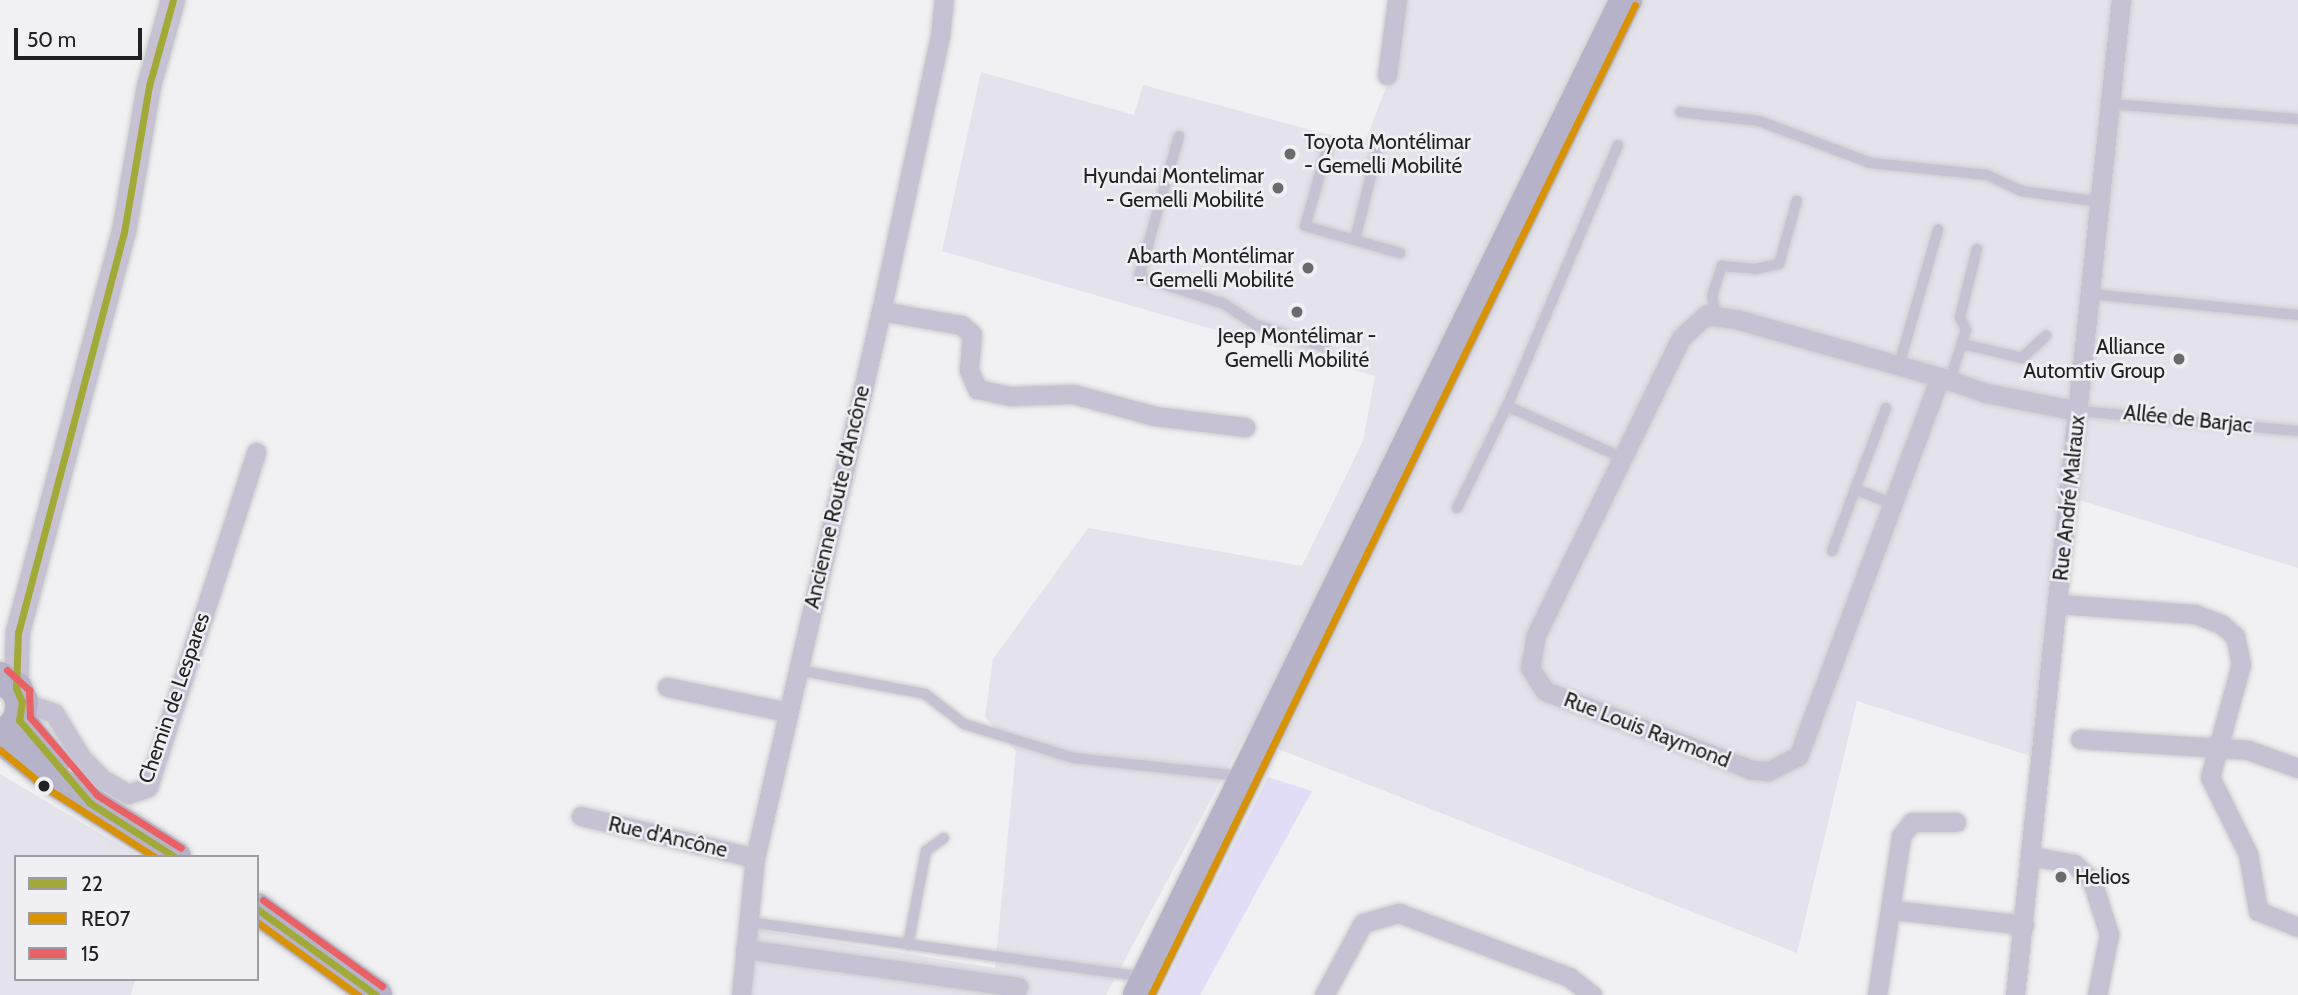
<!DOCTYPE html>
<html>
<head>
<meta charset="utf-8">
<style>
  body { margin:0 }
  #map { position:relative; width:2298px; height:995px; overflow:hidden; background:#f1f1f3; font-family:Cabin,sans-serif }
  div>[style] { position:absolute }
  .built>* { inset:0; background:#e4e2ea }
  .green>* { inset:0; background:#e2ddf7 }
  .roads { filter:drop-shadow(0 0 2px #ccccce) drop-shadow(0 0 2px #ccccce) }
  .service>* { height:10px; margin:-5px; padding:0 5px; transform-origin:5px; border-radius:5px; background:#c6c2d3 }
  .minor>* { height:19px; margin:-9.5px; padding:0 9.5px; transform-origin:9.5px; border-radius:9.5px; background:#c6c2d3 }
  .tertiary>* { height:24px; margin:-12px; padding:0 12px; transform-origin:12px; border-radius:12px; background:#c6c2d3 }
  .primary>* { height:32px; margin:-16px; padding:0 16px; transform-origin:16px; border-radius:16px; background:#b6b2c7 }
  .bus-1>* { height:7px; margin:-3.5px; padding:0 3.5px; transform-origin:3.5px; border-radius:3.5px; background:#a1aa37 }
  .bus-2>* { height:7px; margin:-3.5px; padding:0 3.5px; transform-origin:3.5px; border-radius:3.5px; background:#d79205 }
  .bus-3>* { height:7px; margin:-3.5px; padding:0 3.5px; transform-origin:3.5px; border-radius:3.5px; background:#e96164 }
  .dots>* { width:19px; height:19px; translate:-50% -50%; box-sizing:border-box; border:4px solid #f0f0f4; border-radius:50% }
  span { translate:-50% -50%; white-space:nowrap; text-align:center; line-height:1.15; -webkit-text-stroke:5px #f0f0f4; paint-order:stroke }
  .poi-label { font-size:21px; color:#212123 }
  .left { translate:0 -50%; text-align:left }
  .right { translate:-100% -50%; text-align:right }
  .street-label { font-size:21px; color:#212123 }
  .legend { position:absolute; left:14px; top:855px; width:245px; height:126px; box-sizing:border-box; background:#f0f0f4; border:2px solid #9d9da0; margin:0; padding:9px 12px; list-style:none; font-size:21px; color:#212123 }
  .legend li { display:flex; align-items:center; gap:14px; height:35px }
  .legend b { width:35px; border:2px solid #9d9da0 }
  .scale { position:absolute; left:14px; top:28px; width:128px; height:32px; box-sizing:border-box; border:4px solid #212123; border-top:0; padding-left:9px; font-size:21px; line-height:24px; white-space:nowrap; color:#212123; -webkit-text-stroke:5px #f0f0f4; paint-order:stroke }
</style>
</head>
<body>
<div id="map">
  <div class="built">
    <i style="clip-path:polygon(1400px 0,2298px 0,2298px 568px,2060px 494px,2031px 756px,1857px 701px,1797px 953px,1245px 736px,1106px 995px,750px 995px,755px 929px,995px 968px,1016px 751px,985px 717px,993px 659px,1088px 528px,1302px 566px,1363px 441px,1375px 376px,942px 251px,981px 72px,1134px 115px,1143px 85px,1364px 144px,1393px 70px)"></i>
    <i style="clip-path:polygon(0 774px,140px 857px,16px 857px,16px 979px,135px 979px,131px 995px,0 995px)"></i>
  </div>
  <div class="green">
    <i style="clip-path:polygon(1268px 777px,1312px 791px,1200px 995px,1160px 995px)"></i>
  </div>
  <div class="roads">
    <div class="service">
      <i style="left:2110px;top:104px;width:189px;rotate:4.6deg"></i>
      <i style="left:1680px;top:112px;width:80px;rotate:6.5deg"></i>
      <i style="left:1759px;top:121px;width:120px;rotate:20.6deg"></i>
      <i style="left:1871px;top:163px;width:117px;rotate:5.9deg"></i>
      <i style="left:1987px;top:175px;width:38px;rotate:25deg"></i>
      <i style="left:2022px;top:191px;width:79px;rotate:8deg"></i>
      <i style="left:1179px;top:136px;width:146px;rotate:105.9deg"></i>
      <i style="left:1139px;top:276px;width:89px;rotate:18.2deg"></i>
      <i style="left:1224px;top:304px;width:38px;rotate:33deg"></i>
      <i style="left:1256px;top:325px;width:72px;rotate:17.7deg"></i>
      <i style="left:1329px;top:143px;width:86px;rotate:106.1deg"></i>
      <i style="left:1305px;top:226px;width:99px;rotate:15.9deg"></i>
      <i style="left:1618px;top:145px;width:284px;rotate:113deg"></i>
      <i style="left:1507px;top:406px;width:127px;rotate:24.1deg"></i>
      <i style="left:1355px;top:240px;width:92px;rotate:-76.1deg"></i>
      <i style="left:2091px;top:294px;width:208px;rotate:5.8deg"></i>
      <i style="left:1716px;top:316px;width:20px;rotate:-101deg"></i>
      <i style="left:1712px;top:296px;width:32px;rotate:-72deg"></i>
      <i style="left:1722px;top:266px;width:33px;rotate:5deg"></i>
      <i style="left:1755px;top:269px;width:25px;rotate:-12deg"></i>
      <i style="left:1779px;top:264px;width:66px;rotate:-74.3deg"></i>
      <i style="left:1963px;top:344px;width:61px;rotate:13.3deg"></i>
      <i style="left:2022px;top:358px;width:33px;rotate:-43deg"></i>
      <i style="left:1899px;top:365px;width:141px;rotate:-73.9deg"></i>
      <i style="left:1950px;top:380px;width:52px;rotate:-72.3deg"></i>
      <i style="left:1966px;top:330px;width:14px;rotate:-115deg"></i>
      <i style="left:1960px;top:317px;width:70px;rotate:-76deg"></i>
      <i style="left:1886px;top:408px;width:87px;rotate:110.9deg"></i>
      <i style="left:1855px;top:489px;width:41px;rotate:21.5deg"></i>
      <i style="left:2078px;top:411px;width:221px;rotate:5.2deg"></i>
      <i style="left:1457px;top:508px;width:114px;rotate:-63.9deg"></i>
      <i style="left:1832px;top:551px;width:66px;rotate:-69.6deg"></i>
      <i style="left:798px;top:670px;width:129px;rotate:10.7deg"></i>
      <i style="left:925px;top:694px;width:49px;rotate:37.6deg"></i>
      <i style="left:964px;top:724px;width:115px;rotate:17.2deg"></i>
      <i style="left:1074px;top:758px;width:167px;rotate:6.2deg"></i>
      <i style="left:748px;top:922px;width:400px;rotate:7.9deg"></i>
      <i style="left:908px;top:945px;width:96px;rotate:-79.2deg"></i>
      <i style="left:926px;top:851px;width:22px;rotate:-36deg"></i>
    </div>
    <div class="minor">
      <i style="left:1387px;top:75px;width:76px;rotate:-82.4deg"></i>
      <i style="left:881px;top:311px;width:81px;rotate:9.9deg"></i>
      <i style="left:961px;top:325px;width:14px;rotate:39deg"></i>
      <i style="left:972px;top:334px;width:36px;rotate:95deg"></i>
      <i style="left:969px;top:370px;width:21px;rotate:67deg"></i>
      <i style="left:977px;top:389px;width:35px;rotate:12deg"></i>
      <i style="left:1011px;top:396px;width:62px;rotate:-1.8deg"></i>
      <i style="left:1073px;top:394px;width:85px;rotate:15deg"></i>
      <i style="left:1155px;top:416px;width:91px;rotate:7deg"></i>
      <i style="left:1940px;top:377px;width:405px;rotate:110.5deg"></i>
      <i style="left:1798px;top:756px;width:34px;rotate:153deg"></i>
      <i style="left:1768px;top:771px;width:16px;rotate:-176deg"></i>
      <i style="left:1752px;top:770px;width:222px;rotate:-159.1deg"></i>
      <i style="left:1545px;top:691px;width:27px;rotate:-123deg"></i>
      <i style="left:1530px;top:668px;width:34px;rotate:-80deg"></i>
      <i style="left:1536px;top:635px;width:331px;rotate:-64deg"></i>
      <i style="left:1681px;top:338px;width:34px;rotate:-43deg"></i>
      <i style="left:1706px;top:315px;width:30px;rotate:8deg"></i>
      <i style="left:1736px;top:319px;width:212px;rotate:15.9deg"></i>
      <i style="left:1940px;top:377px;width:49px;rotate:19.2deg"></i>
      <i style="left:1986px;top:393px;width:94px;rotate:11.1deg"></i>
      <i style="left:2058px;top:604px;width:137px;rotate:4.2deg"></i>
      <i style="left:2195px;top:614px;width:28px;rotate:21deg"></i>
      <i style="left:2221px;top:624px;width:18px;rotate:41deg"></i>
      <i style="left:2235px;top:636px;width:29px;rotate:78deg"></i>
      <i style="left:2241px;top:664px;width:117px;rotate:105.3deg"></i>
      <i style="left:2210px;top:777px;width:86px;rotate:63.7deg"></i>
      <i style="left:2248px;top:854px;width:58px;rotate:80deg"></i>
      <i style="left:2258px;top:911px;width:43px;rotate:21.8deg"></i>
      <i style="left:667px;top:687px;width:124px;rotate:11.7deg"></i>
      <i style="left:22px;top:702px;width:34px;rotate:19deg"></i>
      <i style="left:54px;top:713px;width:52px;rotate:58.5deg"></i>
      <i style="left:81px;top:757px;width:30px;rotate:46deg"></i>
      <i style="left:102px;top:779px;width:30px;rotate:30deg"></i>
      <i style="left:128px;top:794px;width:21px;rotate:-19deg"></i>
      <i style="left:148px;top:787px;width:352px;rotate:-72.1deg"></i>
      <i style="left:2080px;top:739px;width:168px;rotate:3.7deg"></i>
      <i style="left:2248px;top:750px;width:53px;rotate:19.8deg"></i>
      <i style="left:581px;top:816px;width:179px;rotate:13.6deg"></i>
      <i style="left:2031px;top:856px;width:44px;rotate:10.5deg"></i>
      <i style="left:2074px;top:864px;width:25px;rotate:43deg"></i>
      <i style="left:2092px;top:881px;width:56px;rotate:72.2deg"></i>
      <i style="left:2109px;top:934px;width:62px;rotate:101.1deg"></i>
      <i style="left:1893px;top:910px;width:132px;rotate:6.5deg"></i>
      <i style="left:745px;top:949px;width:276px;rotate:7.9deg"></i>
      <i style="left:741px;top:995px;width:138px;rotate:-84.2deg"></i>
      <i style="left:755px;top:858px;width:561px;rotate:-77.03deg"></i>
      <i style="left:881px;top:311px;width:281px;rotate:-77.9deg"></i>
      <i style="left:940px;top:36px;width:36px;rotate:-84deg"></i>
      <i style="left:1324px;top:995px;width:82px;rotate:-61.6deg"></i>
      <i style="left:1363px;top:923px;width:37px;rotate:-16deg"></i>
      <i style="left:1399px;top:913px;width:182px;rotate:20.6deg"></i>
      <i style="left:1569px;top:977px;width:29px;rotate:38deg"></i>
      <i style="left:1877px;top:995px;width:161px;rotate:-81.4deg"></i>
      <i style="left:1901px;top:836px;width:18px;rotate:-52deg"></i>
      <i style="left:1912px;top:822px;width:44px"></i>
      <i style="left:2015px;top:995px;width:1001px;rotate:-83.92deg"></i>
    </div>
    <div class="tertiary">
      <i style="left:16px;top:688px;width:56px;rotate:-88deg"></i>
      <i style="left:18px;top:632px;width:414px;rotate:-75.2deg"></i>
      <i style="left:124px;top:232px;width:148px;rotate:-80.3deg"></i>
      <i style="left:149px;top:86px;width:89px;rotate:-74.4deg"></i>
    </div>
    <div class="primary">
      <i style="left:0;top:678px;width:19px;rotate:32deg"></i>
      <i style="left:16px;top:688px;width:15px;rotate:67deg"></i>
      <i style="left:22px;top:702px;width:18px;rotate:99deg"></i>
      <i style="left:19px;top:720px;width:18px;rotate:131deg"></i>
      <i style="left:19px;top:720px;width:55px;rotate:50.9deg"></i>
      <i style="left:0;top:737px;width:65px;rotate:38.8deg"></i>
      <i style="left:51px;top:778px;width:147px;rotate:32.5deg"></i>
      <i style="left:257px;top:909px;width:147px;rotate:35.9deg"></i>
      <i style="left:1139px;top:995px;width:1108px;rotate:-63.92deg"></i>
    </div>
  </div>
  <div class="bus-1">
    <i style="left:173px;top:0;width:89px;rotate:105.6deg"></i>
    <i style="left:149px;top:86px;width:148px;rotate:99.7deg"></i>
    <i style="left:124px;top:232px;width:414px;rotate:104.8deg"></i>
    <i style="left:18px;top:632px;width:56px;rotate:92deg"></i>
    <i style="left:16px;top:688px;width:15px;rotate:67deg"></i>
    <i style="left:22px;top:702px;width:18px;rotate:99deg"></i>
    <i style="left:19px;top:720px;width:109px;rotate:49.5deg"></i>
    <i style="left:90px;top:803px;width:101px;rotate:32.4deg"></i>
    <i style="left:257px;top:909px;width:147px;rotate:35.9deg"></i>
  </div>
  <div class="bus-2">
    <i style="left:0;top:750px;width:58px;rotate:39.4deg"></i>
    <i style="left:45px;top:787px;width:130px;rotate:32.5deg"></i>
    <i style="left:257px;top:922px;width:125px;rotate:35.9deg"></i>
    <i style="left:1151px;top:995px;width:1102px;rotate:-63.95deg"></i>
  </div>
  <div class="bus-3">
    <i style="left:7px;top:670px;width:30px;rotate:42deg"></i>
    <i style="left:29px;top:690px;width:27px;rotate:88deg"></i>
    <i style="left:30px;top:717px;width:103px;rotate:49.3deg"></i>
    <i style="left:97px;top:795px;width:99px;rotate:32.2deg"></i>
    <i style="left:263px;top:900px;width:147px;rotate:35.9deg"></i>
  </div>
  <div class="dots">
    <i style="left:1290px;top:154px;background:#6a6a6c"></i>
    <i style="left:1278px;top:188px;background:#6a6a6c"></i>
    <i style="left:1308px;top:268px;background:#6a6a6c"></i>
    <i style="left:1297px;top:312px;background:#6a6a6c"></i>
    <i style="left:2179px;top:359px;background:#6a6a6c"></i>
    <i style="left:44px;top:786px;background:#212123"></i>
    <i style="left:2061px;top:877px;background:#6a6a6c"></i>
  </div>
  <div class="poi-label">
    <span class="left" style="left:1304px;top:154px">Toyota Montélimar<br>- Gemelli Mobilité</span>
    <span class="right" style="left:1264px;top:188px">Hyundai Montelimar<br>- Gemelli Mobilité</span>
    <span class="right" style="left:1294px;top:268px">Abarth Montélimar<br>- Gemelli Mobilité</span>
    <span style="left:1297px;top:348px">Jeep Montélimar -<br>Gemelli Mobilité</span>
    <span class="right" style="left:2165px;top:359px">Alliance<br>Automtiv Group</span>
    <span class="left" style="left:2075px;top:877px">Helios</span>
  </div>
  <div class="street-label">
    <span style="left:2188px;top:419px;rotate:6deg">Allée de Barjac</span>
    <span style="left:837px;top:497px;rotate:-77deg">Ancienne Route d'Ancône</span>
    <span style="left:2069px;top:498px;rotate:-84deg">Rue André Malraux</span>
    <span style="left:174px;top:698px;rotate:-71deg">Chemin de Lespares</span>
    <span style="left:1647px;top:730px;rotate:21deg">Rue Louis Raymond</span>
    <span style="left:668px;top:837px;rotate:13deg">Rue d'Ancône</span>
  </div>
  <ul class="legend">
  <li><b style="height:9px;background:#a1aa37"></b>22</li>
  <li><b style="height:9px;background:#d79205"></b>RE07</li>
  <li><b style="height:9px;background:#e96164"></b>15</li>
  </ul>
  <div class="scale">50 m</div>
</div>
</body>
</html>
